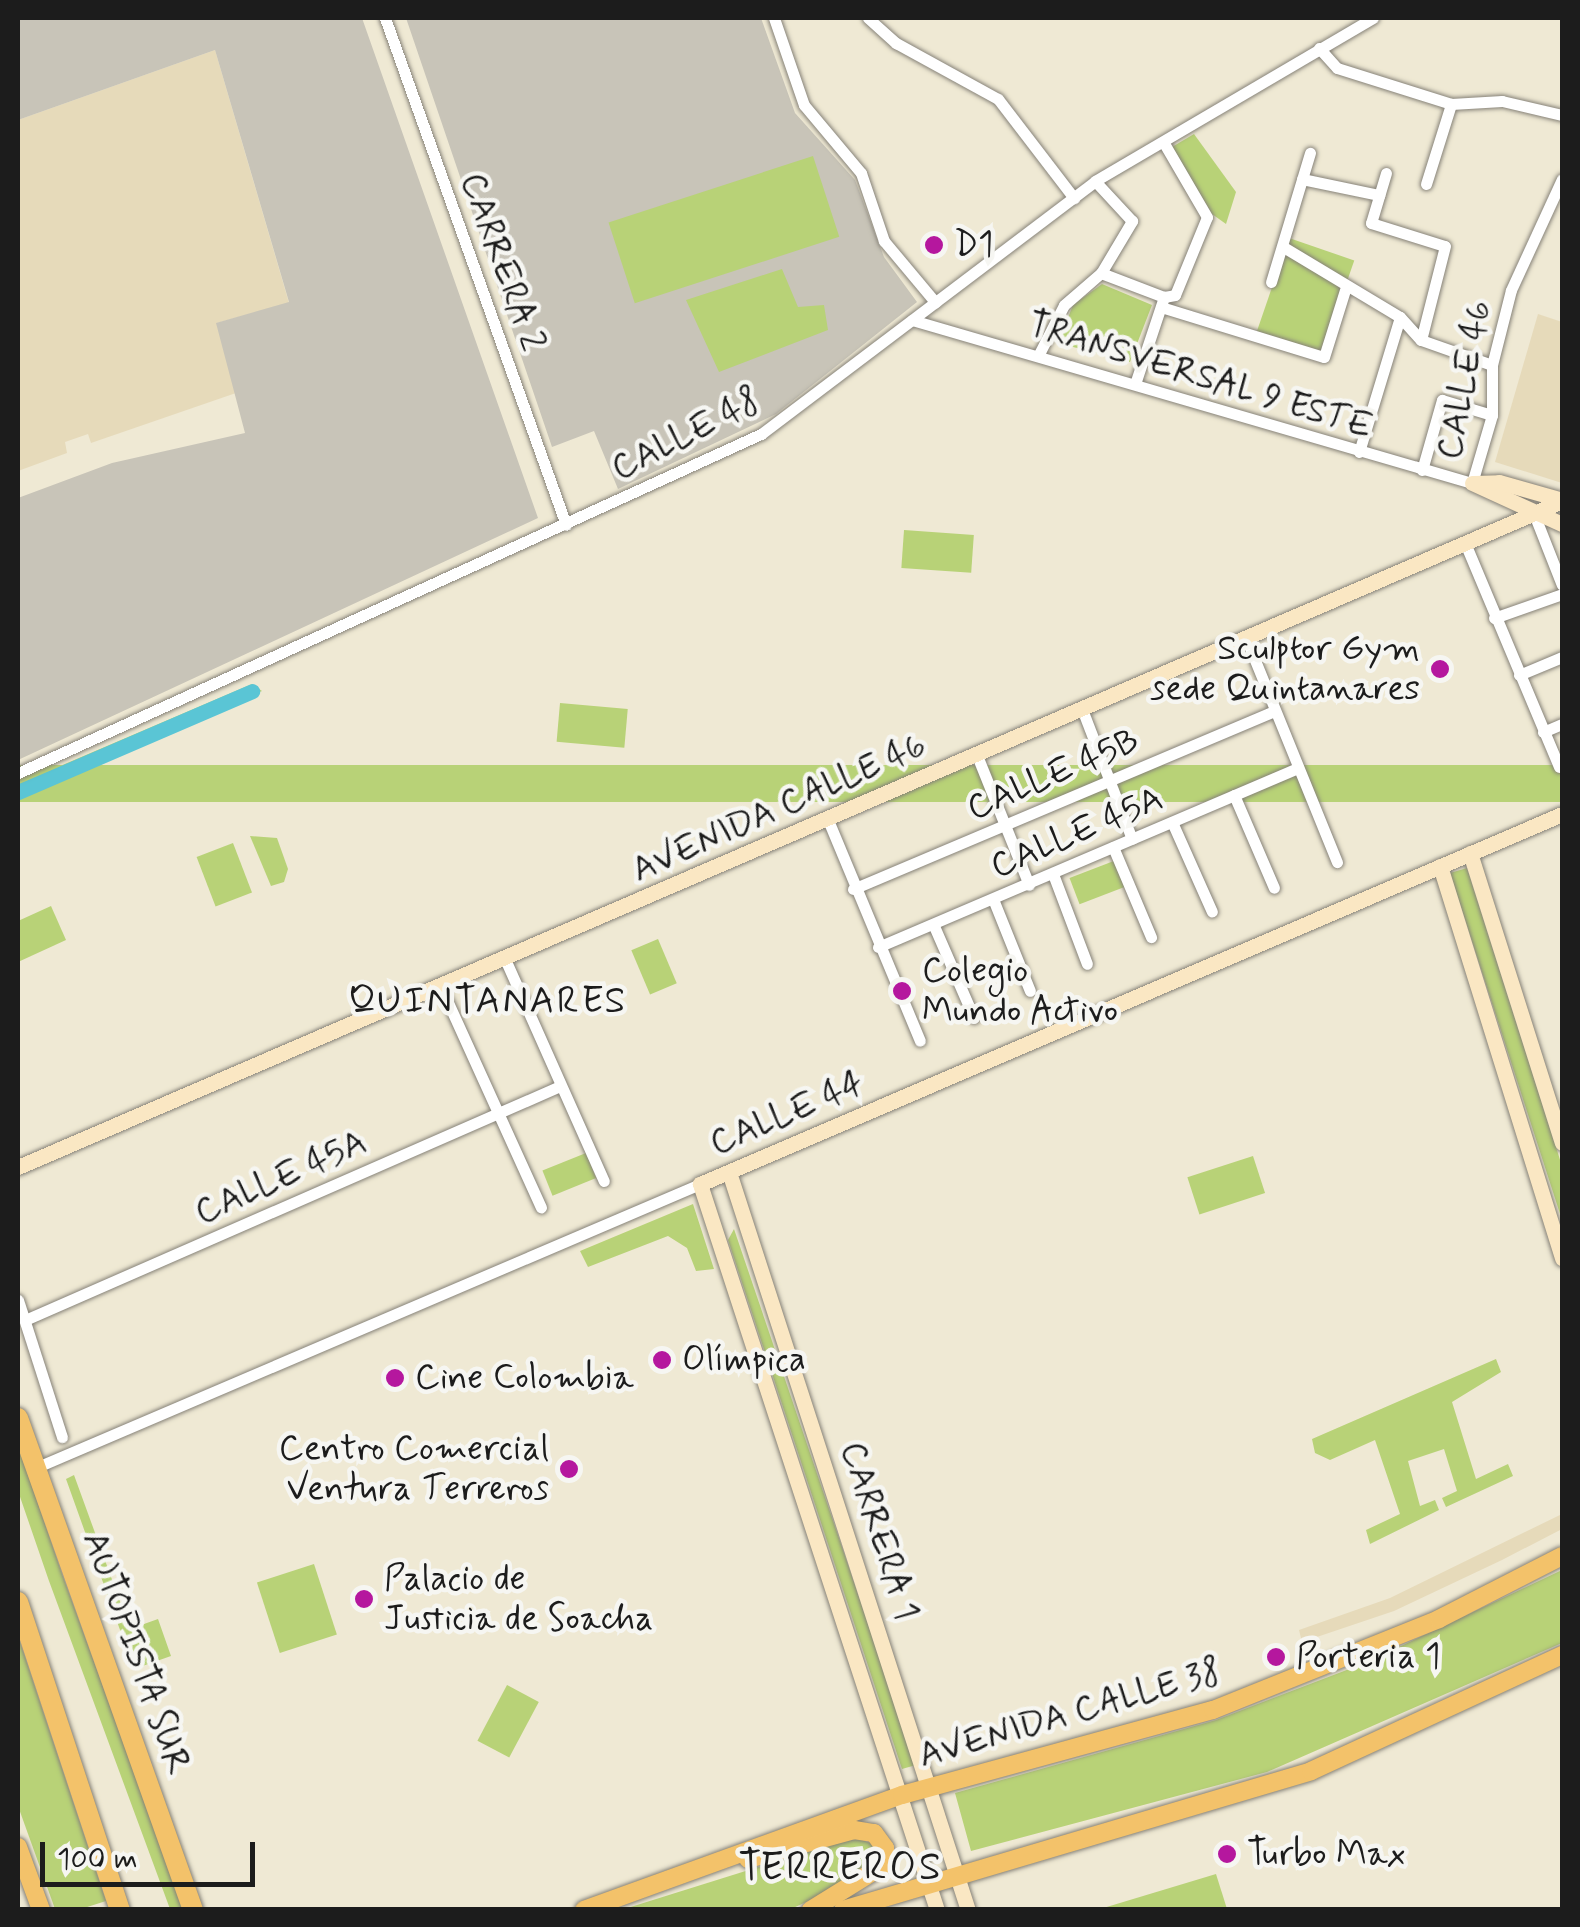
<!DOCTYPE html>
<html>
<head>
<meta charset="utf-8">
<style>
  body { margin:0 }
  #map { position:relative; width:1580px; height:1927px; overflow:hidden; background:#efe9d4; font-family:Mynerve,sans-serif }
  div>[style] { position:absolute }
  .built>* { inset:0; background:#e6daba }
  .industrial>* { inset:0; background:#c8c4b8 }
  .green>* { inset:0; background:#b8d277; transform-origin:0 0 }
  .canal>* { height:15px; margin:-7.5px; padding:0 7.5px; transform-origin:7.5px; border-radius:7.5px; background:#5ac5d5 }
  .roads { filter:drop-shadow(0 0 2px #868278) drop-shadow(0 0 2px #868278) }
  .street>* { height:11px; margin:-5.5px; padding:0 5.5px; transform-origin:5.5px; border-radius:5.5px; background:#fff }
  .secondary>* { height:15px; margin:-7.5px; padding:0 7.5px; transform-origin:7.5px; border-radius:7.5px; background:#fae7c3 }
  .primary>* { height:18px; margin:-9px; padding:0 9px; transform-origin:9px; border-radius:9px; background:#f3c26a }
  .highway>* { height:20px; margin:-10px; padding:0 10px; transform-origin:10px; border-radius:10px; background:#f3c26a }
  .dots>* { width:28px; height:28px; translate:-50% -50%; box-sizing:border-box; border:5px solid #f6f6f2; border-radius:50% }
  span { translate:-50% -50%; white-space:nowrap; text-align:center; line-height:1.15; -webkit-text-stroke:9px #f6f6f2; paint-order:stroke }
  .poi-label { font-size:35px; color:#1c1c1c }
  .left { translate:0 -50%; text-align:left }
  .right { translate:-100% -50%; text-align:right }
  .street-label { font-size:35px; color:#1c1c1c }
  .neighbourhood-label { font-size:38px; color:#1c1c1c; letter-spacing:2.5px }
  .quarter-label { font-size:40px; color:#1c1c1c; letter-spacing:2.5px }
  .frame { position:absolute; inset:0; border:20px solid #1c1c1c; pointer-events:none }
  .scale { position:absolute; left:40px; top:1842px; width:215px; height:45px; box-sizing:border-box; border:5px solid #1c1c1c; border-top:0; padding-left:12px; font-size:30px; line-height:35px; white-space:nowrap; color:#1c1c1c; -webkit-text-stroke:8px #f6f6f2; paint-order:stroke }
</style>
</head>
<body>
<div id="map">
  <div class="built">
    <i style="clip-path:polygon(215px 50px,289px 303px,217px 323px,236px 393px,91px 443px,88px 434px,65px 442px,67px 453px,18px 471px,18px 120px)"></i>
    <i style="clip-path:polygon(1538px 314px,1562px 322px,1562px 483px,1495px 462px)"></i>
    <i style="clip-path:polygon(1562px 1514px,1562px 1529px,1502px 1560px,1394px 1611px,1302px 1642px,1299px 1630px,1390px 1598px)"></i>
  </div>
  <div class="industrial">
    <i style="clip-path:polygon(18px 18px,362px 18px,538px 518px,18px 760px,18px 498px,112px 463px,245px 433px,216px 323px,289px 302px,215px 50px,18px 120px)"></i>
    <i style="clip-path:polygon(406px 18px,761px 18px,795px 113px,855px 180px,884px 257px,917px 302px,776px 414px,618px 489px,594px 431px,552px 447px)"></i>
  </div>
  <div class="green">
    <i style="clip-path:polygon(1194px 134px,1236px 192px,1226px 224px,1212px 214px,1172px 147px)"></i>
    <i style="left:813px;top:156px;width:85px;height:215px;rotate:72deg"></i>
    <i style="left:1289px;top:238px;width:69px;height:103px;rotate:19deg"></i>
    <i style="clip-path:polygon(782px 269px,798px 307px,824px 305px,828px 330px,719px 372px,686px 300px)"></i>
    <i style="clip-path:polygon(1102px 284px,1152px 305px,1130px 362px,1058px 343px,1073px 305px)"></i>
    <i style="left:904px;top:530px;width:70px;height:38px;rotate:4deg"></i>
    <i style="clip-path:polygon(252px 684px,262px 691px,18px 797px,18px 784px)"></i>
    <i style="left:560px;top:703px;width:68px;height:39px;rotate:5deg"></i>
    <i style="left:1562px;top:765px;width:37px;height:1633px;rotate:90deg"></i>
    <i style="clip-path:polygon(250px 836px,277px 838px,288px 869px,284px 882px,271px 886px)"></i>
    <i style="left:233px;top:843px;width:53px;height:39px;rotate:69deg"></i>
    <i style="left:1119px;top:859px;width:28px;height:53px;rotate:69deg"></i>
    <i style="clip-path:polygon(1467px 868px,1562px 1166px,1562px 1220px,1450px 873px)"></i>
    <i style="clip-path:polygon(51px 906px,66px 940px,18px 962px,18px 921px)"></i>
    <i style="left:658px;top:939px;width:48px;height:29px;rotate:67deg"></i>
    <i style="left:586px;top:1153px;width:27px;height:47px;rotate:68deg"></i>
    <i style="left:1253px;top:1156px;width:39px;height:69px;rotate:72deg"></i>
    <i style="clip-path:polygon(693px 1204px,714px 1269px,696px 1271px,687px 1248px,668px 1236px,588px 1267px,580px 1251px)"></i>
    <i style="clip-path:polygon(734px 1229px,916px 1765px,902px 1769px,728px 1240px)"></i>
    <i style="clip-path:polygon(1496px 1359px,1501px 1372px,1452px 1402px,1476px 1479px,1508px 1464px,1513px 1476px,1446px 1507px,1442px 1498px,1457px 1491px,1444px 1449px,1408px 1461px,1420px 1506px,1435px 1500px,1439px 1510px,1370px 1544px,1366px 1530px,1400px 1514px,1375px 1440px,1330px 1460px,1315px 1453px,1312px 1439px)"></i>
    <i style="clip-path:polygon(18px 1445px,62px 1574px,184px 1909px,170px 1909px,49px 1581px,18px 1491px)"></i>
    <i style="clip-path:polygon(74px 1475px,130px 1629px,158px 1619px,171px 1656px,134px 1669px,66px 1479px)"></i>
    <i style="left:314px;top:1564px;width:74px;height:60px;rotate:72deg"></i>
    <i style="clip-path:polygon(1562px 1570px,1562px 1643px,1267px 1772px,971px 1851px,955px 1793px,1216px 1720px,1365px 1663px)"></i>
    <i style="clip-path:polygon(18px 1636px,106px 1901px,81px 1909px,55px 1909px,18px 1806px)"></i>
    <i style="left:507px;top:1685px;width:36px;height:63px;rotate:28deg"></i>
    <i style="clip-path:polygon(854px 1837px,875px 1845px,877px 1858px,856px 1879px,791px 1909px,621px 1910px)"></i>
    <i style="clip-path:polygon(1216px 1874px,1227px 1909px,1100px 1909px)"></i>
  </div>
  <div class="canal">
    <i style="left:18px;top:792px;width:255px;rotate:-23.3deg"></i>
  </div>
  <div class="roads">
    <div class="street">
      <i style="left:385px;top:18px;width:538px;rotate:70.35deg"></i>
      <i style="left:774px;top:18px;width:92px;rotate:71deg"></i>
      <i style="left:804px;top:105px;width:89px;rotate:50deg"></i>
      <i style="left:861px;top:173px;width:72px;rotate:71.3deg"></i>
      <i style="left:884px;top:241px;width:80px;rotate:50.1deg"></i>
      <i style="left:868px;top:18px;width:38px;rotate:42deg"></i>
      <i style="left:896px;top:43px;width:116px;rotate:28.8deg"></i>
      <i style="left:998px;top:99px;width:125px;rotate:52.5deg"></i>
      <i style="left:1319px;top:48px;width:27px;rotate:48deg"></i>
      <i style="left:1337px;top:68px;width:120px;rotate:17.5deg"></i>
      <i style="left:1451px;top:104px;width:51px;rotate:-3.4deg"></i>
      <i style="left:1502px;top:101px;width:62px;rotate:13.1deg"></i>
      <i style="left:1386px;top:173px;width:52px;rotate:106.7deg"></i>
      <i style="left:1371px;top:223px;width:77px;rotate:17.3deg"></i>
      <i style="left:1445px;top:246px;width:97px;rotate:104.3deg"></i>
      <i style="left:1302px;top:179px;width:79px;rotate:11.7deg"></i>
      <i style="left:1426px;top:184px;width:84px;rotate:-72.6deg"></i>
      <i style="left:1285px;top:248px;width:134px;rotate:31deg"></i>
      <i style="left:1400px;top:317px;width:31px;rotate:48deg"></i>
      <i style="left:1421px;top:340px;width:75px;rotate:19.4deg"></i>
      <i style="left:1101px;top:273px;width:67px;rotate:20.9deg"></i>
      <i style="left:1271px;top:282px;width:135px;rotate:-73.2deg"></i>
      <i style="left:1161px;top:307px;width:170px;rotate:17.1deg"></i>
      <i style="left:1324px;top:357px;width:70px;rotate:-72.6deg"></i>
      <i style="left:912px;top:320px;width:583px;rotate:16.23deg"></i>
      <i style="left:1472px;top:483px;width:71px;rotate:-73.6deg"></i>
      <i style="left:1492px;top:415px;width:50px;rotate:-90deg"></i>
      <i style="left:1492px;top:365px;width:77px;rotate:-75.8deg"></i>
      <i style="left:1511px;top:290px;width:122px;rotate:-65.3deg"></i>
      <i style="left:1038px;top:356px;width:57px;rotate:-63deg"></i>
      <i style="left:1064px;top:305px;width:49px;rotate:-40.9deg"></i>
      <i style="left:1101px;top:273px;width:61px;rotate:-59.2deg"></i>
      <i style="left:1132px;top:221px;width:54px;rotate:-132.8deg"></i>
      <i style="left:1135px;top:384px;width:92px;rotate:-71.6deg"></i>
      <i style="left:1164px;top:297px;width:11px;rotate:-10deg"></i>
      <i style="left:1175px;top:295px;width:84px;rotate:-67.7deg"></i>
      <i style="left:1207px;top:217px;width:86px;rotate:-120.2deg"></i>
      <i style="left:1359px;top:452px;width:141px;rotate:-73.1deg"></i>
      <i style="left:1422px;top:470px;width:73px;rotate:-74.1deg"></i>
      <i style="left:1442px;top:400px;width:52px;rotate:16.7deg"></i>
      <i style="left:1534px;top:514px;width:76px;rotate:68.5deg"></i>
      <i style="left:1465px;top:543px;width:243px;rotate:67.2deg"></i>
      <i style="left:1494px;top:618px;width:72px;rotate:-19.4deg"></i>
      <i style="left:1246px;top:638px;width:242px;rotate:67.9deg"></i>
      <i style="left:1519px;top:675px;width:47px;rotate:-22.7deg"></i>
      <i style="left:1082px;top:709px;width:139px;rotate:69deg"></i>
      <i style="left:1543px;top:732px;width:21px;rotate:-23deg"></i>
      <i style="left:976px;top:753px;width:142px;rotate:68.1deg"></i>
      <i style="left:18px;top:773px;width:817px;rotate:-24.53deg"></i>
      <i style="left:761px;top:434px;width:419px;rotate:-37.1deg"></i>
      <i style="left:1095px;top:181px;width:322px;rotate:-30.4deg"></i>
      <i style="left:1234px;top:795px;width:101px;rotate:66.7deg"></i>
      <i style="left:828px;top:820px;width:239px;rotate:67.4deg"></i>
      <i style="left:1172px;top:822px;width:98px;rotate:66deg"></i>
      <i style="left:1113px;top:847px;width:98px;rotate:67.1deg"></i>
      <i style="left:1053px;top:874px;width:96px;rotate:69.3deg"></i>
      <i style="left:853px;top:889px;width:457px;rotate:-22.9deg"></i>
      <i style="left:993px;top:899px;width:99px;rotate:68.1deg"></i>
      <i style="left:934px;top:926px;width:100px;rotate:66.5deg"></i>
      <i style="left:878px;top:947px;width:456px;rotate:-23.1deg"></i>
      <i style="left:505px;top:959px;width:243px;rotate:66deg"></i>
      <i style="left:441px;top:987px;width:242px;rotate:65.6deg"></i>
      <i style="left:18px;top:1300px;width:144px;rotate:72.2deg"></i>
      <i style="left:25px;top:1320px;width:584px;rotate:-23.62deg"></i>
      <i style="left:35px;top:1468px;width:723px;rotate:-23.13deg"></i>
    </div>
    <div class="secondary">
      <i style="left:1472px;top:483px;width:99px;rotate:24.5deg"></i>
      <i style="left:1474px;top:483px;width:25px;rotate:-2deg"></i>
      <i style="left:1499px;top:482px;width:66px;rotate:15.9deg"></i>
      <i style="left:1470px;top:853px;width:304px;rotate:72.4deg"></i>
      <i style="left:1440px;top:866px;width:411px;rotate:72.7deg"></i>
      <i style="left:18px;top:1167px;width:1682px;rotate:-23.33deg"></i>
      <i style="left:729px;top:1172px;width:776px;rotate:72.06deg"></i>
      <i style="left:937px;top:1910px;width:764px;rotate:-108.08deg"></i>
      <i style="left:700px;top:1184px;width:938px;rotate:-23.23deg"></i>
    </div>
    <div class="primary">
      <i style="left:18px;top:1847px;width:67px;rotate:69.9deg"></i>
      <i style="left:748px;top:1859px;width:110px;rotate:-15.3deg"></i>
      <i style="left:854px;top:1830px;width:20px;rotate:9deg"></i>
      <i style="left:874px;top:1833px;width:19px;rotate:54deg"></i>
      <i style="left:885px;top:1848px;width:18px;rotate:99deg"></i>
      <i style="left:882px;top:1866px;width:84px;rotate:148.2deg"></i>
      <i style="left:584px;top:1910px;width:338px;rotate:-19.9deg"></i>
      <i style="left:902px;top:1795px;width:322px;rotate:-15.3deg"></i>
      <i style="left:1213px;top:1710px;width:244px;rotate:-21.9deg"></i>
      <i style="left:1439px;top:1619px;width:138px;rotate:-27.1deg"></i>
      <i style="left:843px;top:1910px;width:488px;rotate:-16.5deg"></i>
      <i style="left:1311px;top:1771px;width:277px;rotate:-24.8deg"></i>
    </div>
    <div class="highway">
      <i style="left:18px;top:1418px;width:522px;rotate:70.42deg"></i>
      <i style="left:18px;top:1602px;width:324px;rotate:71.7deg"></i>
    </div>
  </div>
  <div class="dots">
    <i style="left:934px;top:245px;background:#b5179e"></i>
    <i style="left:1440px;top:669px;background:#b5179e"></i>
    <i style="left:902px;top:991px;background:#b5179e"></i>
    <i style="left:662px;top:1360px;background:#b5179e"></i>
    <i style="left:395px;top:1378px;background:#b5179e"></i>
    <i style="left:569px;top:1469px;background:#b5179e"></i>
    <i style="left:364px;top:1599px;background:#b5179e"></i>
    <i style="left:1276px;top:1657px;background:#b5179e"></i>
    <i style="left:1227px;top:1854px;background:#b5179e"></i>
  </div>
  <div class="poi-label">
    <span class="left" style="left:954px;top:245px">D1</span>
    <span class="right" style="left:1420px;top:669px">Sculptor Gym<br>sede Quintanares</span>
    <span class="left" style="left:922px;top:991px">Colegio<br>Mundo Activo</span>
    <span class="left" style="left:682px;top:1360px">Olímpica</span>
    <span class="left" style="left:415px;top:1378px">Cine Colombia</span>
    <span class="right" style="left:549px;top:1469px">Centro Comercial<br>Ventura Terreros</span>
    <span class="left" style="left:384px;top:1599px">Palacio de<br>Justicia de Soacha</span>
    <span class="left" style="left:1296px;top:1657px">Porteria 1</span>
    <span class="left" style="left:1247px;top:1854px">Turbo Max</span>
  </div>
  <div class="street-label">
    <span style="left:502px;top:262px;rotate:70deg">CARRERA 2</span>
    <span style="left:1200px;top:376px;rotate:17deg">TRANSVERSAL 9 ESTE</span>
    <span style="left:1465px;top:380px;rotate:-79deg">CALLE 46</span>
    <span style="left:686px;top:435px;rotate:-27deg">CALLE 48</span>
    <span style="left:1053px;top:775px;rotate:-23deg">CALLE 45B</span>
    <span style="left:779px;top:808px;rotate:-24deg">AVENIDA CALLE 46</span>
    <span style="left:1077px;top:833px;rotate:-23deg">CALLE 45A</span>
    <span style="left:787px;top:1114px;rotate:-23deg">CALLE 44</span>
    <span style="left:281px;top:1178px;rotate:-24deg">CALLE 45A</span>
    <span style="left:879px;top:1531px;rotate:72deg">CARRERA 1</span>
    <span style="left:136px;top:1653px;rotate:70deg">AUTOPISTA SUR</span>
    <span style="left:1070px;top:1714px;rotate:-16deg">AVENIDA CALLE 38</span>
  </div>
  <div class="neighbourhood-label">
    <span style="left:488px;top:1002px">QUINTANARES</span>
  </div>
  <div class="quarter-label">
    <span style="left:841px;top:1868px">TERREROS</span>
  </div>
  <div class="frame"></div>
  <div class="scale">100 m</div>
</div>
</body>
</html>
